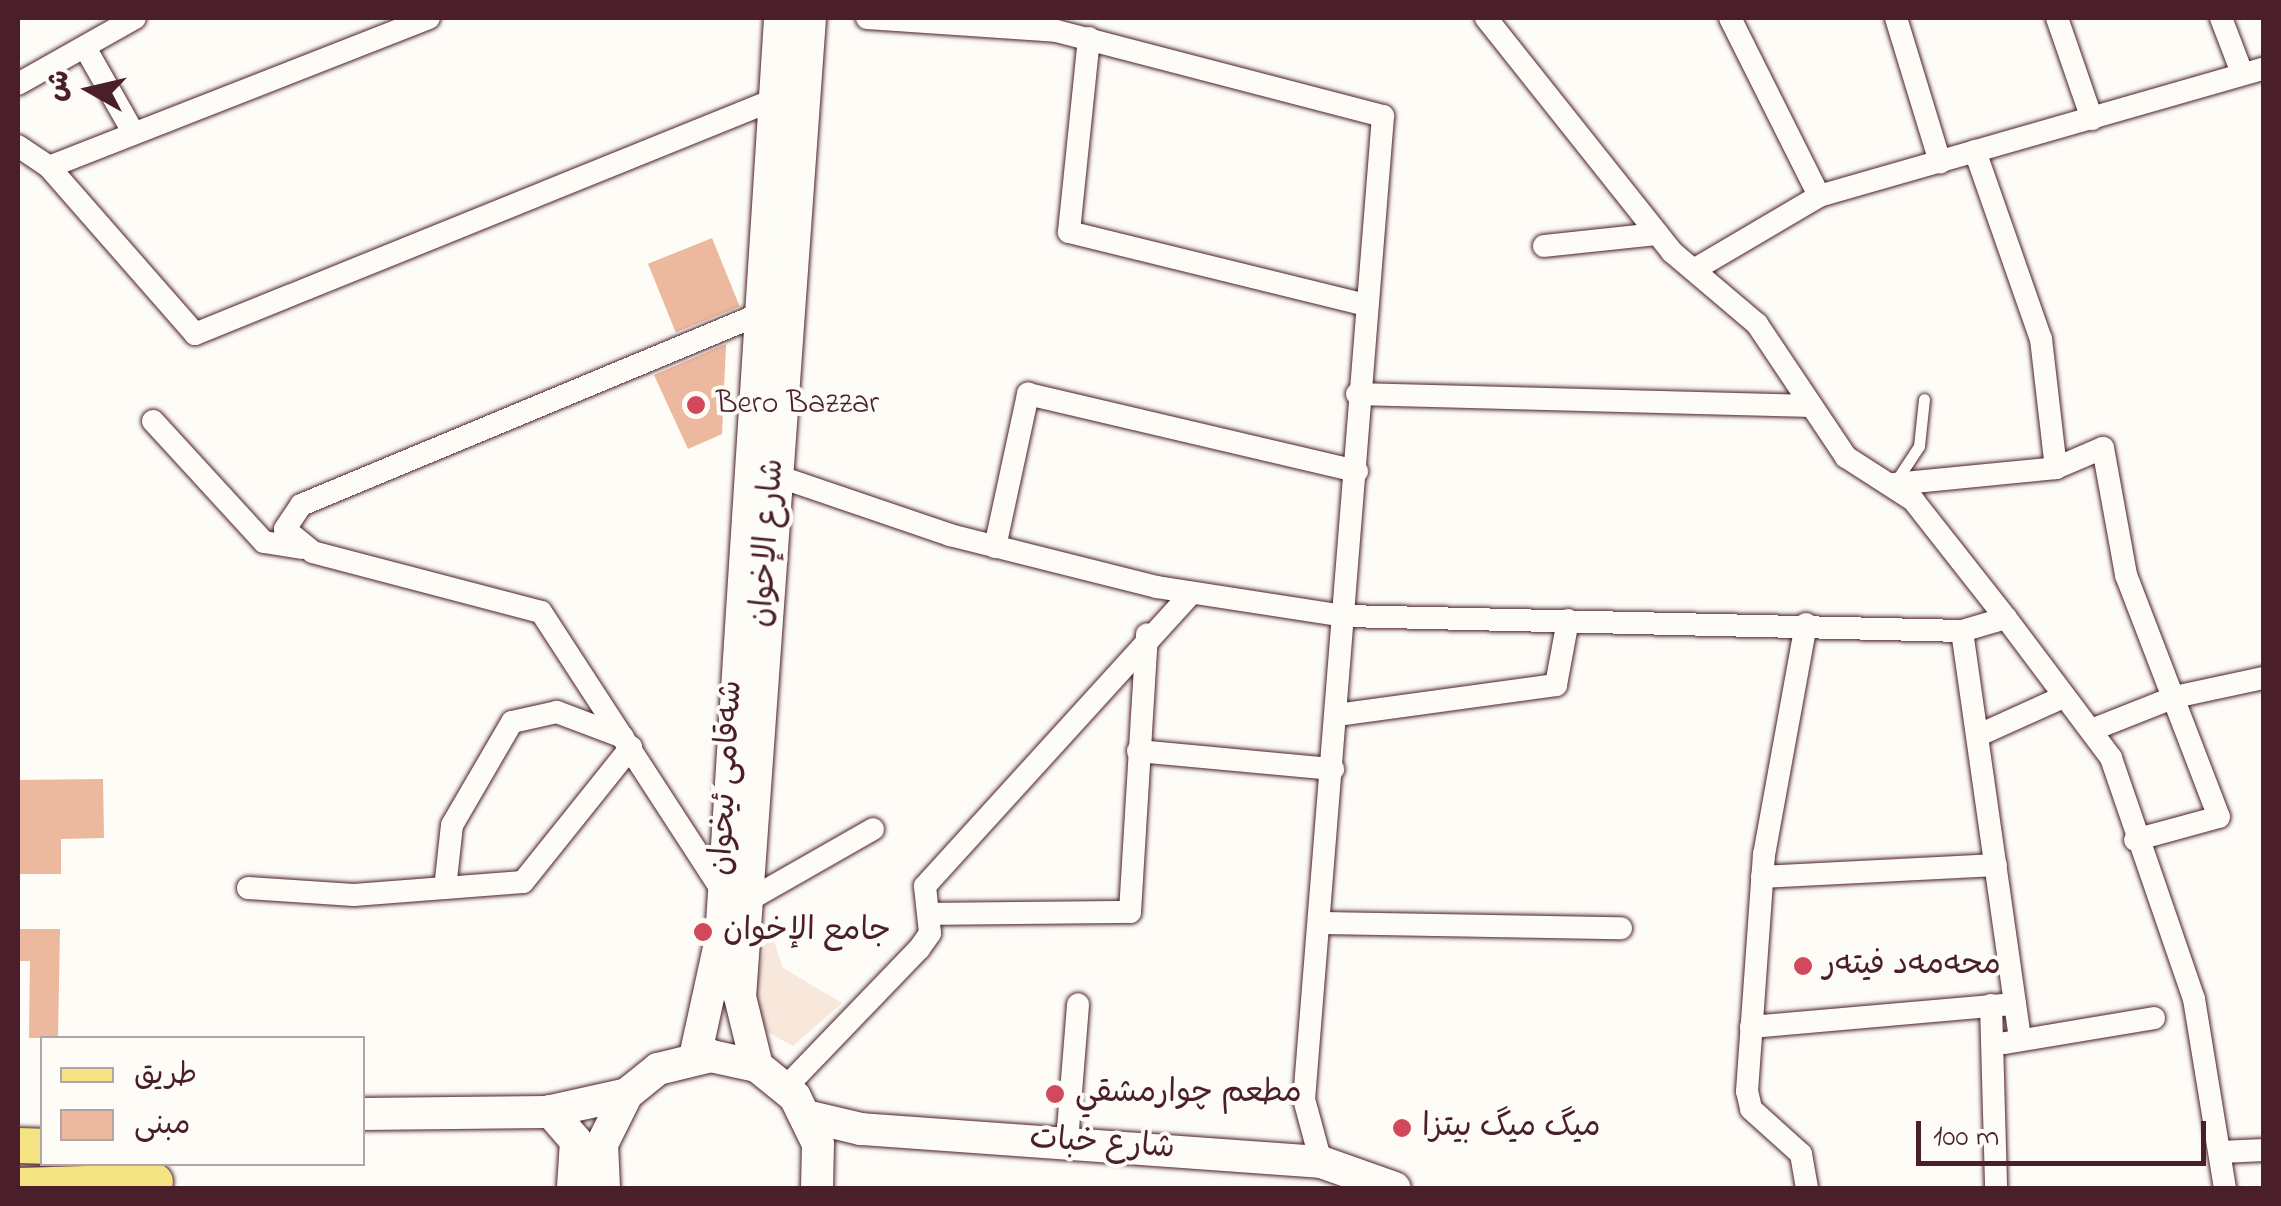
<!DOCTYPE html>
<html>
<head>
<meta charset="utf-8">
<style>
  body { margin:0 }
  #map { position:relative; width:2281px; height:1206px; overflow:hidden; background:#fdfcf7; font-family:"Indie Flower","Playpen Sans Arabic",sans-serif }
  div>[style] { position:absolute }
  .built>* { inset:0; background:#f8e8dc }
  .building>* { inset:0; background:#ecb89e; transform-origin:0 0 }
  .roads { filter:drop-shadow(0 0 2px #4a1f2b) drop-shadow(0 0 2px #4a1f2b) }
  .service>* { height:11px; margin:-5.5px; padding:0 5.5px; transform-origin:5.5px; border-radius:5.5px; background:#fdfcf7 }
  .minor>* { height:22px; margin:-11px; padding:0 11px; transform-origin:11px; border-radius:11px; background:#fdfcf7 }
  .secondary>* { height:32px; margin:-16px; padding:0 16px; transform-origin:16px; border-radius:16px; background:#fdfcf7 }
  .primary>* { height:35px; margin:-17.5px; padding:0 17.5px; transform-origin:17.5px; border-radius:17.5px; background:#f4e382 }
  .dots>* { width:28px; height:28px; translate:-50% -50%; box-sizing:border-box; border:5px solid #fdfcf7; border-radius:50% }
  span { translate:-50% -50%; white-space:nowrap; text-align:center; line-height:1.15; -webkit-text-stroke:8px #fdfcf7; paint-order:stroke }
  .poi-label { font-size:32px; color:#4a1f2b }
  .left { translate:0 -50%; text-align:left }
  .street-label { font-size:32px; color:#4a1f2b }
  .frame { position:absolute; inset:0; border:20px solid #4a1f2b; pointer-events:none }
  .legend { position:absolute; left:40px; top:1036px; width:325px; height:130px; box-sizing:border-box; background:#fdfcf7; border:2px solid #b5a4a5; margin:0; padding:12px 18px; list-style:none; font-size:30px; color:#4a1f2b }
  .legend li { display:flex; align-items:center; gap:20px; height:50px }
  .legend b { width:50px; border:2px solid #b5a4a5 }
  .north { position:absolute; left:40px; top:40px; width:100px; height:100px; -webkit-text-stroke:8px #fdfcf7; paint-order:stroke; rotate:278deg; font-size:28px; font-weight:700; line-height:40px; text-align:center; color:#4a1f2b }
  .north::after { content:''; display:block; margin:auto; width:35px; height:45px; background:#4a1f2b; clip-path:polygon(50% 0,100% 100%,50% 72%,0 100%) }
  .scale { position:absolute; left:1916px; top:1121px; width:290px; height:45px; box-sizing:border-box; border:5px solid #4a1f2b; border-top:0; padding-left:12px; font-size:30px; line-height:35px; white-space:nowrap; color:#4a1f2b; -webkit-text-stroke:8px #fdfcf7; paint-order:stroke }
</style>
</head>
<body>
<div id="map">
  <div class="built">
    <i style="clip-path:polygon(769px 926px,783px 968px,842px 1003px,793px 1046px,749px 1022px)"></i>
  </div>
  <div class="building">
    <i style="left:712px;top:238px;width:74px;height:69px;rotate:68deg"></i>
    <i style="clip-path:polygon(726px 344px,722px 434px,688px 449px,654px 375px)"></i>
    <i style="clip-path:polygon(103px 779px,104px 838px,61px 839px,61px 874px,20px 874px,18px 780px)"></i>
    <i style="clip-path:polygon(18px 929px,60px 929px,58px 1038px,29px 1038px,30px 961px,18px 961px)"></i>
  </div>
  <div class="roads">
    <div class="service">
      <i style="left:1896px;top:481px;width:42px;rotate:-56.7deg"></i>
      <i style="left:1919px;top:446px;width:47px;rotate:-83.9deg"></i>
    </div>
    <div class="minor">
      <i style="left:867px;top:18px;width:189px;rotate:3.9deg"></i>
      <i style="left:1056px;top:31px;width:338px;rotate:14.6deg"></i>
      <i style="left:1383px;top:116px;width:986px;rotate:94.59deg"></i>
      <i style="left:1304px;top:1099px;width:65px;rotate:74.9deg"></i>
      <i style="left:1486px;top:18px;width:299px;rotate:51.5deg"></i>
      <i style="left:1672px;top:252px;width:111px;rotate:40.3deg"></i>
      <i style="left:1757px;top:324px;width:160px;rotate:56.2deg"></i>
      <i style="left:1846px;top:457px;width:80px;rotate:32.7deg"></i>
      <i style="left:1913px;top:500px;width:150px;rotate:51.8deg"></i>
      <i style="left:2006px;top:618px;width:46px;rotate:163.5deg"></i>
      <i style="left:1962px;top:631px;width:413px;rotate:81.9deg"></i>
      <i style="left:1730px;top:18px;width:199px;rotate:63.4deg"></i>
      <i style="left:1896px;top:18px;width:151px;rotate:73deg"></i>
      <i style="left:2057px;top:18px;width:107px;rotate:70.9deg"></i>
      <i style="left:2221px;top:18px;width:59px;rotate:69.1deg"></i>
      <i style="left:1089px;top:38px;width:195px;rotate:95.9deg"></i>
      <i style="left:1069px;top:232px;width:307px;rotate:13.8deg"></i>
      <i style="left:87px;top:51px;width:93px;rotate:60.4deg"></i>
      <i style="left:18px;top:84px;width:134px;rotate:-29.4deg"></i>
      <i style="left:18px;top:146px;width:37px;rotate:34deg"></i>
      <i style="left:49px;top:167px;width:222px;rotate:48.8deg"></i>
      <i style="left:195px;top:334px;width:624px;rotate:-22.04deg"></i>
      <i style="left:1975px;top:151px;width:199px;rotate:70.7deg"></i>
      <i style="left:2041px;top:339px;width:130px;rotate:83.4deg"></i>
      <i style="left:49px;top:167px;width:408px;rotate:-21.4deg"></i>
      <i style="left:1544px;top:246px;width:114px;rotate:-6.1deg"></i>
      <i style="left:1697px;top:268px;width:142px;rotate:-30.5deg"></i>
      <i style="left:1819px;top:196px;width:463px;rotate:-16deg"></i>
      <i style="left:1357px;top:394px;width:454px;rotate:1.5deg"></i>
      <i style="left:153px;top:421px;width:164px;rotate:47.5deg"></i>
      <i style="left:264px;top:542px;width:38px;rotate:9deg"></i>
      <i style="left:774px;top:475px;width:186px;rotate:18.8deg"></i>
      <i style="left:950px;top:535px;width:213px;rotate:14.1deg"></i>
      <i style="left:1157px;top:587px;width:190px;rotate:8.8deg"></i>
      <i style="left:1345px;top:616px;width:617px;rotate:1.39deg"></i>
      <i style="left:1894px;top:484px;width:163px;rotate:-5.6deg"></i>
      <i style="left:2056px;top:468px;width:51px;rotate:-23.1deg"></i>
      <i style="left:2103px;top:448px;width:129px;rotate:79.7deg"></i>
      <i style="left:2126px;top:575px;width:259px;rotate:69deg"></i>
      <i style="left:2219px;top:817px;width:87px;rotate:164.7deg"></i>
      <i style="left:995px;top:547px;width:157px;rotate:-77.8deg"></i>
      <i style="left:1028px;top:394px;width:338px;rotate:13.2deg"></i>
      <i style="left:2006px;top:618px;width:175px;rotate:53.1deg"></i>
      <i style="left:2111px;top:758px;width:255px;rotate:71deg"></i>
      <i style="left:2194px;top:999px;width:192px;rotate:80.7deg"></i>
      <i style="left:1806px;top:624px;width:234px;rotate:100.3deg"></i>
      <i style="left:1764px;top:854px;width:238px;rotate:94.1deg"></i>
      <i style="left:1747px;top:1091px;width:18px;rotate:77deg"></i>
      <i style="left:1751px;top:1109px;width:67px;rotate:42deg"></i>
      <i style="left:1801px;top:1154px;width:35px;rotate:80deg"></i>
      <i style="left:1337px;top:715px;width:221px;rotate:-7.8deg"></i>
      <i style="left:1556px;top:685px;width:66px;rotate:-79.5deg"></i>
      <i style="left:2094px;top:729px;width:87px;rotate:-21.6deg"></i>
      <i style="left:2175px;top:697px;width:91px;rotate:-12.1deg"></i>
      <i style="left:1979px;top:735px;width:92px;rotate:-24.3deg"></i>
      <i style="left:623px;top:737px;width:71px;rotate:-159.3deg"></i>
      <i style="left:557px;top:712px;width:46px;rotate:167.5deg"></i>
      <i style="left:512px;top:722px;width:119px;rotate:120.2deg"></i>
      <i style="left:452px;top:825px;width:63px;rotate:96.3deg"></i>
      <i style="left:445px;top:888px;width:78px;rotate:-4.4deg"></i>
      <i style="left:523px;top:882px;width:173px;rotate:-51.3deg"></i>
      <i style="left:1138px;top:751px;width:196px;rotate:5.3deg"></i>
      <i style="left:1762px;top:877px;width:234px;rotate:-2.9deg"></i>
      <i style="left:248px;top:888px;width:106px;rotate:3.8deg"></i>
      <i style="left:354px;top:895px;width:91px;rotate:-4.4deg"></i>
      <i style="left:723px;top:892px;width:334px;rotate:-123deg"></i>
      <i style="left:541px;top:612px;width:236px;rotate:-165.3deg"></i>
      <i style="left:313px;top:552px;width:36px;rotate:-141deg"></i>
      <i style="left:285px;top:529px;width:29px;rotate:-56deg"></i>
      <i style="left:301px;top:505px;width:491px;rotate:-22.6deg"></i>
      <i style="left:747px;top:901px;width:145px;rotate:-29.7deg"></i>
      <i style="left:931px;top:914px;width:199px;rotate:-0.6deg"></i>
      <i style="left:1130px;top:912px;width:278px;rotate:-86.5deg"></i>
      <i style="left:1320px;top:923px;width:301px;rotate:1deg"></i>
      <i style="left:1991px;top:1005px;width:183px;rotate:88.4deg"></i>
      <i style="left:1751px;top:1027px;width:265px;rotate:-5deg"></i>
      <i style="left:2005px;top:1043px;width:151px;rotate:-9.5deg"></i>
      <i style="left:786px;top:1087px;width:192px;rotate:-46.1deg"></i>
      <i style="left:919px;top:949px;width:19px;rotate:-55deg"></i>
      <i style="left:930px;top:933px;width:47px;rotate:-96.1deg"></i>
      <i style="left:925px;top:886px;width:396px;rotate:-47.7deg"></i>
      <i style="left:1067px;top:1142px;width:138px;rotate:-85.4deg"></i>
      <i style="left:2221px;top:1152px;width:43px;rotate:-2.7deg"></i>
    </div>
    <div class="secondary">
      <i style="left:695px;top:1057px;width:121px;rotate:-77.6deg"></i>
      <i style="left:721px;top:939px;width:923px;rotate:-86.33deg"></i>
      <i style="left:757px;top:1066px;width:71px;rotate:-103.8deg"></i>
      <i style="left:740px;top:997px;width:981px;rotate:-85.91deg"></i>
      <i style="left:550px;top:1111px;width:40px;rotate:49deg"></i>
      <i style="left:576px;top:1141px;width:47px;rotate:93.7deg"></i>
      <i style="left:362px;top:1114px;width:184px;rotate:-0.6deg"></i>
      <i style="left:546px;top:1112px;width:83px;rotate:-12.5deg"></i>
      <i style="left:806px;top:1116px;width:57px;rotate:13.3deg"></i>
      <i style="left:861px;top:1129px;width:461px;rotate:4.1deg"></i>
      <i style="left:1321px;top:1162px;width:78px;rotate:19.4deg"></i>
      <i style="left:604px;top:1188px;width:44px;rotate:-92.6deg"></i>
      <i style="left:602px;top:1144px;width:56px;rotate:-63.4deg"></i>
      <i style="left:627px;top:1094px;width:40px;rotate:-39deg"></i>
      <i style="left:658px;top:1069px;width:55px;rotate:-13.8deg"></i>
      <i style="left:711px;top:1056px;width:47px;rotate:12.3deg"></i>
      <i style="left:757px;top:1066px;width:49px;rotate:39.2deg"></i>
      <i style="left:795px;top:1097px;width:52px;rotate:63.9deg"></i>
      <i style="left:818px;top:1144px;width:44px;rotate:91.3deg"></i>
    </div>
    <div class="primary">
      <i style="left:18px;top:1145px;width:24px;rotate:2deg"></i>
      <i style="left:18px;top:1185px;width:137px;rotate:-1.7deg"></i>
    </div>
  </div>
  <div class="dots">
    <i style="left:696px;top:405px;background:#d1495b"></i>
    <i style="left:703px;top:932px;background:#d1495b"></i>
    <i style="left:1803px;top:966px;background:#d1495b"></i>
    <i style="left:1055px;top:1094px;background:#d1495b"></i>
    <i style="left:1402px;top:1128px;background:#d1495b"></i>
  </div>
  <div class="poi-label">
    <span class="left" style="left:716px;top:405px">Bero Bazzar</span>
    <span class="left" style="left:723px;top:932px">جامع الإخوان</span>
    <span class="left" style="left:1823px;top:966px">محەمەد فیتەر</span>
    <span class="left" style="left:1075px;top:1094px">مطعم چوارمشقي</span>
    <span class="left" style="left:1422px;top:1128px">ميگ ميگ بيتزا</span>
  </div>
  <div class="street-label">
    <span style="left:769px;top:543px;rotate:-86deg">شارع الإخوان</span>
    <span style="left:728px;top:778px;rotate:-87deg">شەقامی ئیخوان</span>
    <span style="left:1102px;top:1145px;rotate:4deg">شارع خبات</span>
  </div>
  <div class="frame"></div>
  <ul class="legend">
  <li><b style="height:12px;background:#f4e382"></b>طريق</li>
  <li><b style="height:28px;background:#ecb89e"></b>مبنى</li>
  </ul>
  <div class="north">ش</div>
  <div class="scale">100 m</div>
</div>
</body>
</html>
